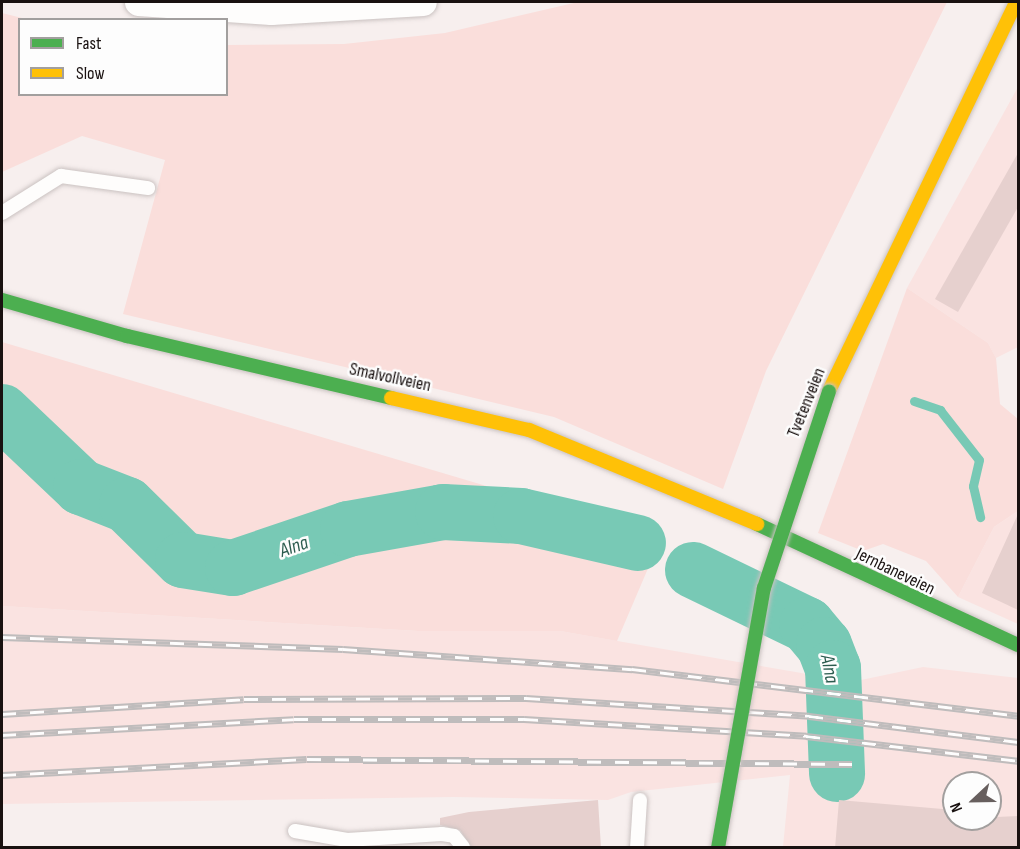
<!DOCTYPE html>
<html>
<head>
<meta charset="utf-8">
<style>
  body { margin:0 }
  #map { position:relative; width:1020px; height:849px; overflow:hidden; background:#f7efee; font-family:"Sofia Sans Condensed",sans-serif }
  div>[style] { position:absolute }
  .built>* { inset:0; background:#fae3e1 }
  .green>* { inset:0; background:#fadedb }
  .stream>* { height:9px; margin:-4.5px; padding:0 4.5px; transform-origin:4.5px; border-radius:4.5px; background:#78c9b5 }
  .river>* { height:56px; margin:-28px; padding:0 28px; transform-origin:28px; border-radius:28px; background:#78c9b5 }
  .building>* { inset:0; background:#e6d0ce }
  .roads { filter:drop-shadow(0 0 2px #cac2c1) drop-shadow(0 0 2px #cac2c1) }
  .lane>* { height:14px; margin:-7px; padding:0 7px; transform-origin:7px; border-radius:7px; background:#fefdfc }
  .street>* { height:27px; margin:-13.5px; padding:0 13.5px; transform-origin:13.5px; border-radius:13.5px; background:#fefdfc }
  .fast>* { height:14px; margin:-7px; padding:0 7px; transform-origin:7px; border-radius:7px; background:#4caf50 }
  .slow>* { height:14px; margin:-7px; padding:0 7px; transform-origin:7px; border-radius:7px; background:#ffc107 }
  .rail>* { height:7px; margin-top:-3.5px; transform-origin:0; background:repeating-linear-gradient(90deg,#fdfdfd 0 14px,#bfbcbc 0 28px); box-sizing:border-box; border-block:2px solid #bfbcbc }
  .bridges { filter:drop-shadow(0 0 2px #cac2c1) drop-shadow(0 0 2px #cac2c1) }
  .fast-bridge>* { height:14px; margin:-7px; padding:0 7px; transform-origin:7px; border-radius:7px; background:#4caf50 }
  span { translate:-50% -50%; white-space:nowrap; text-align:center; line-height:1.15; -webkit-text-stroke:5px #fdfdfd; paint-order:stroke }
  .street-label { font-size:18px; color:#191110 }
  .water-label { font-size:20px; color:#2c5c4f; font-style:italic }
  .frame { position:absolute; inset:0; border:3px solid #191110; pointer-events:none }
  .legend { position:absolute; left:18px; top:18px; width:210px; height:78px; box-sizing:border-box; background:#fdfdfd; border:2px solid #a29f9e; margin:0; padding:8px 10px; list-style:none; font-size:18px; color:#191110 }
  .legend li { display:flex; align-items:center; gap:12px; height:30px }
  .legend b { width:30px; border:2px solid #a29f9e }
  .north { position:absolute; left:942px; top:771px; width:60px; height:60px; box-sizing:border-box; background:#fdfdfd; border:2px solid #a29f9e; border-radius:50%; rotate:248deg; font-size:16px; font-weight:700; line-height:24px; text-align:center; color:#191110 }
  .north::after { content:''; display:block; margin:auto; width:21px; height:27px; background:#675f5e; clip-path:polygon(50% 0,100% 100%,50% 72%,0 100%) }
</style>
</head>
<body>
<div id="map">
  <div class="built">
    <i style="clip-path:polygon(1018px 87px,1018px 347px,996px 358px,988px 343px,907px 288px)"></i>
    <i style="clip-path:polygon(1018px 511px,1018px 624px,958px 597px,994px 527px)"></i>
    <i style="clip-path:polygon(evenodd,2px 606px,418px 631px,560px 631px,813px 675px,861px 680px,923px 667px,1018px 678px,1018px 847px,783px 847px,790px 775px,631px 792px,608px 800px,453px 797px,2px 804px,2px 606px,954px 783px,990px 783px,990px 819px,954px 819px,954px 783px)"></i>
  </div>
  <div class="green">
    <i style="clip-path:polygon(578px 2px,947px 2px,766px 371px,723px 489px,554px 417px,123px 314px,165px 160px,82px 136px,2px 172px,2px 13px,26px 19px,20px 20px,20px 94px,226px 94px,227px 45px,344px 44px,445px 33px)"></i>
    <i style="clip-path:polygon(907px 288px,988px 343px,996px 358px,1000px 404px,1018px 419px,1018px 511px,994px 527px,958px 597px,926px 561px,883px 544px,863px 551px,818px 533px)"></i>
    <i style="clip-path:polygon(2px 342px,661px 538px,617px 641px,560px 631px,418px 631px,2px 606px)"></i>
  </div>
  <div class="stream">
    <i style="left:914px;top:401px;width:28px;rotate:19deg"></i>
    <i style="left:940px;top:410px;width:63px;rotate:52deg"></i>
    <i style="left:979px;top:460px;width:27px;rotate:103deg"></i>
    <i style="left:973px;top:486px;width:32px;rotate:77deg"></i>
  </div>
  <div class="river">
    <i style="left:2px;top:412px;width:109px;rotate:43.5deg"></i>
    <i style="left:81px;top:487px;width:49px;rotate:21.4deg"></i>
    <i style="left:127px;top:505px;width:78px;rotate:44.5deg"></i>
    <i style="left:183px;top:560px;width:51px;rotate:9.1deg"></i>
    <i style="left:233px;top:568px;width:121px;rotate:-18.7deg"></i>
    <i style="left:348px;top:529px;width:97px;rotate:-10.1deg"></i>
    <i style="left:443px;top:512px;width:78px;rotate:2.9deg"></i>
    <i style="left:521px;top:516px;width:120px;rotate:13deg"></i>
    <i style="left:693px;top:570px;width:127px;rotate:25.8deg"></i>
    <i style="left:807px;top:625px;width:26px;rotate:50deg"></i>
    <i style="left:824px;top:645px;width:25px;rotate:69deg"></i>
    <i style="left:833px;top:668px;width:106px;rotate:87.8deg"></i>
  </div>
  <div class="building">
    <i style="clip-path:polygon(1018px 153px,1018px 207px,958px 312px,935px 299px)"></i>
    <i style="clip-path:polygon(1018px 514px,1018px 610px,982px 593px)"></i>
    <i style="clip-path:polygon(598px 800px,601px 848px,472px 848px,460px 830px,440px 825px,440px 818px,469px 812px)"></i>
    <i style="clip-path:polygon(839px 800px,954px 810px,954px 819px,1018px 816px,1018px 848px,835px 848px)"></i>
  </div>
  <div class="roads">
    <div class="lane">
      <i style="left:2px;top:213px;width:70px;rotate:-32.1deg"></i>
      <i style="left:61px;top:176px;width:88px;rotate:7.9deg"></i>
      <i style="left:295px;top:831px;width:53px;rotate:9.8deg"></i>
      <i style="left:347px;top:840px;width:95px;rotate:-3.6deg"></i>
      <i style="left:442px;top:834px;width:12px;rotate:9deg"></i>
      <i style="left:454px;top:836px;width:14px;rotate:51deg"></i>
      <i style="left:637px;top:848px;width:48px;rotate:-86.4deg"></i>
    </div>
    <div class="street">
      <i style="left:138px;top:2px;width:133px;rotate:3.9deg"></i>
      <i style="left:271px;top:11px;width:152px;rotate:-3.4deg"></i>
    </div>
    <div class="fast">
      <i style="left:2px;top:300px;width:130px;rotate:16.1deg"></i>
      <i style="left:127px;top:336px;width:271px;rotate:13.2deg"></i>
      <i style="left:757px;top:524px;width:288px;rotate:24.9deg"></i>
    </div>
    <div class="slow">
      <i style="left:829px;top:391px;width:432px;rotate:-64.3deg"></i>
      <i style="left:391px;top:398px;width:142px;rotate:13.1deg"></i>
      <i style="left:529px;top:430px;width:247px;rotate:22.4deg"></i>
    </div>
  </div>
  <div class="rail">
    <i style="left:2px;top:637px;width:341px;rotate:2deg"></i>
    <i style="left:343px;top:649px;width:290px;rotate:4deg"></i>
    <i style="left:632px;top:669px;width:389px;rotate:6.9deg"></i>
    <i style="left:2px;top:714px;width:242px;rotate:-3.5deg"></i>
    <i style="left:244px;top:699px;width:282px;rotate:-0.2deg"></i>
    <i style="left:526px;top:698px;width:284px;rotate:3.6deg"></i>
    <i style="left:809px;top:716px;width:211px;rotate:7.1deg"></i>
    <i style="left:2px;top:735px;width:292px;rotate:-3.1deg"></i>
    <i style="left:294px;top:719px;width:230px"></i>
    <i style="left:524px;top:719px;width:283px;rotate:3.4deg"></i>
    <i style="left:806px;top:736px;width:213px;rotate:6.7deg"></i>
    <i style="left:2px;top:775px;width:305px;rotate:-3deg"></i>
    <i style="left:307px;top:759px;width:545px;rotate:0.53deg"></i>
  </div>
  <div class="bridges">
    <div class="fast-bridge">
      <i style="left:718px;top:848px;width:264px;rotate:-80deg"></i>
      <i style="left:764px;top:588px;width:207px;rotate:-71.7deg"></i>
    </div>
  </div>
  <div class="street-label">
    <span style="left:390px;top:378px;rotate:12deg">Smalvollveien</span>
    <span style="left:807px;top:403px;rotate:-68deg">Tvetenveien</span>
    <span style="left:895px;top:572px;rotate:26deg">Jernbaneveien</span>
  </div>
  <div class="water-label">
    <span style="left:294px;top:547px;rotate:-19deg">Alna</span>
    <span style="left:829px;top:669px;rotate:79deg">Alna</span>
  </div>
  <div class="frame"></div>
  <ul class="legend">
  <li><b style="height:8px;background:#4caf50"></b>Fast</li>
  <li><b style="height:8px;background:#ffc107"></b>Slow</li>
  </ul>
  <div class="north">N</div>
</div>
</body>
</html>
